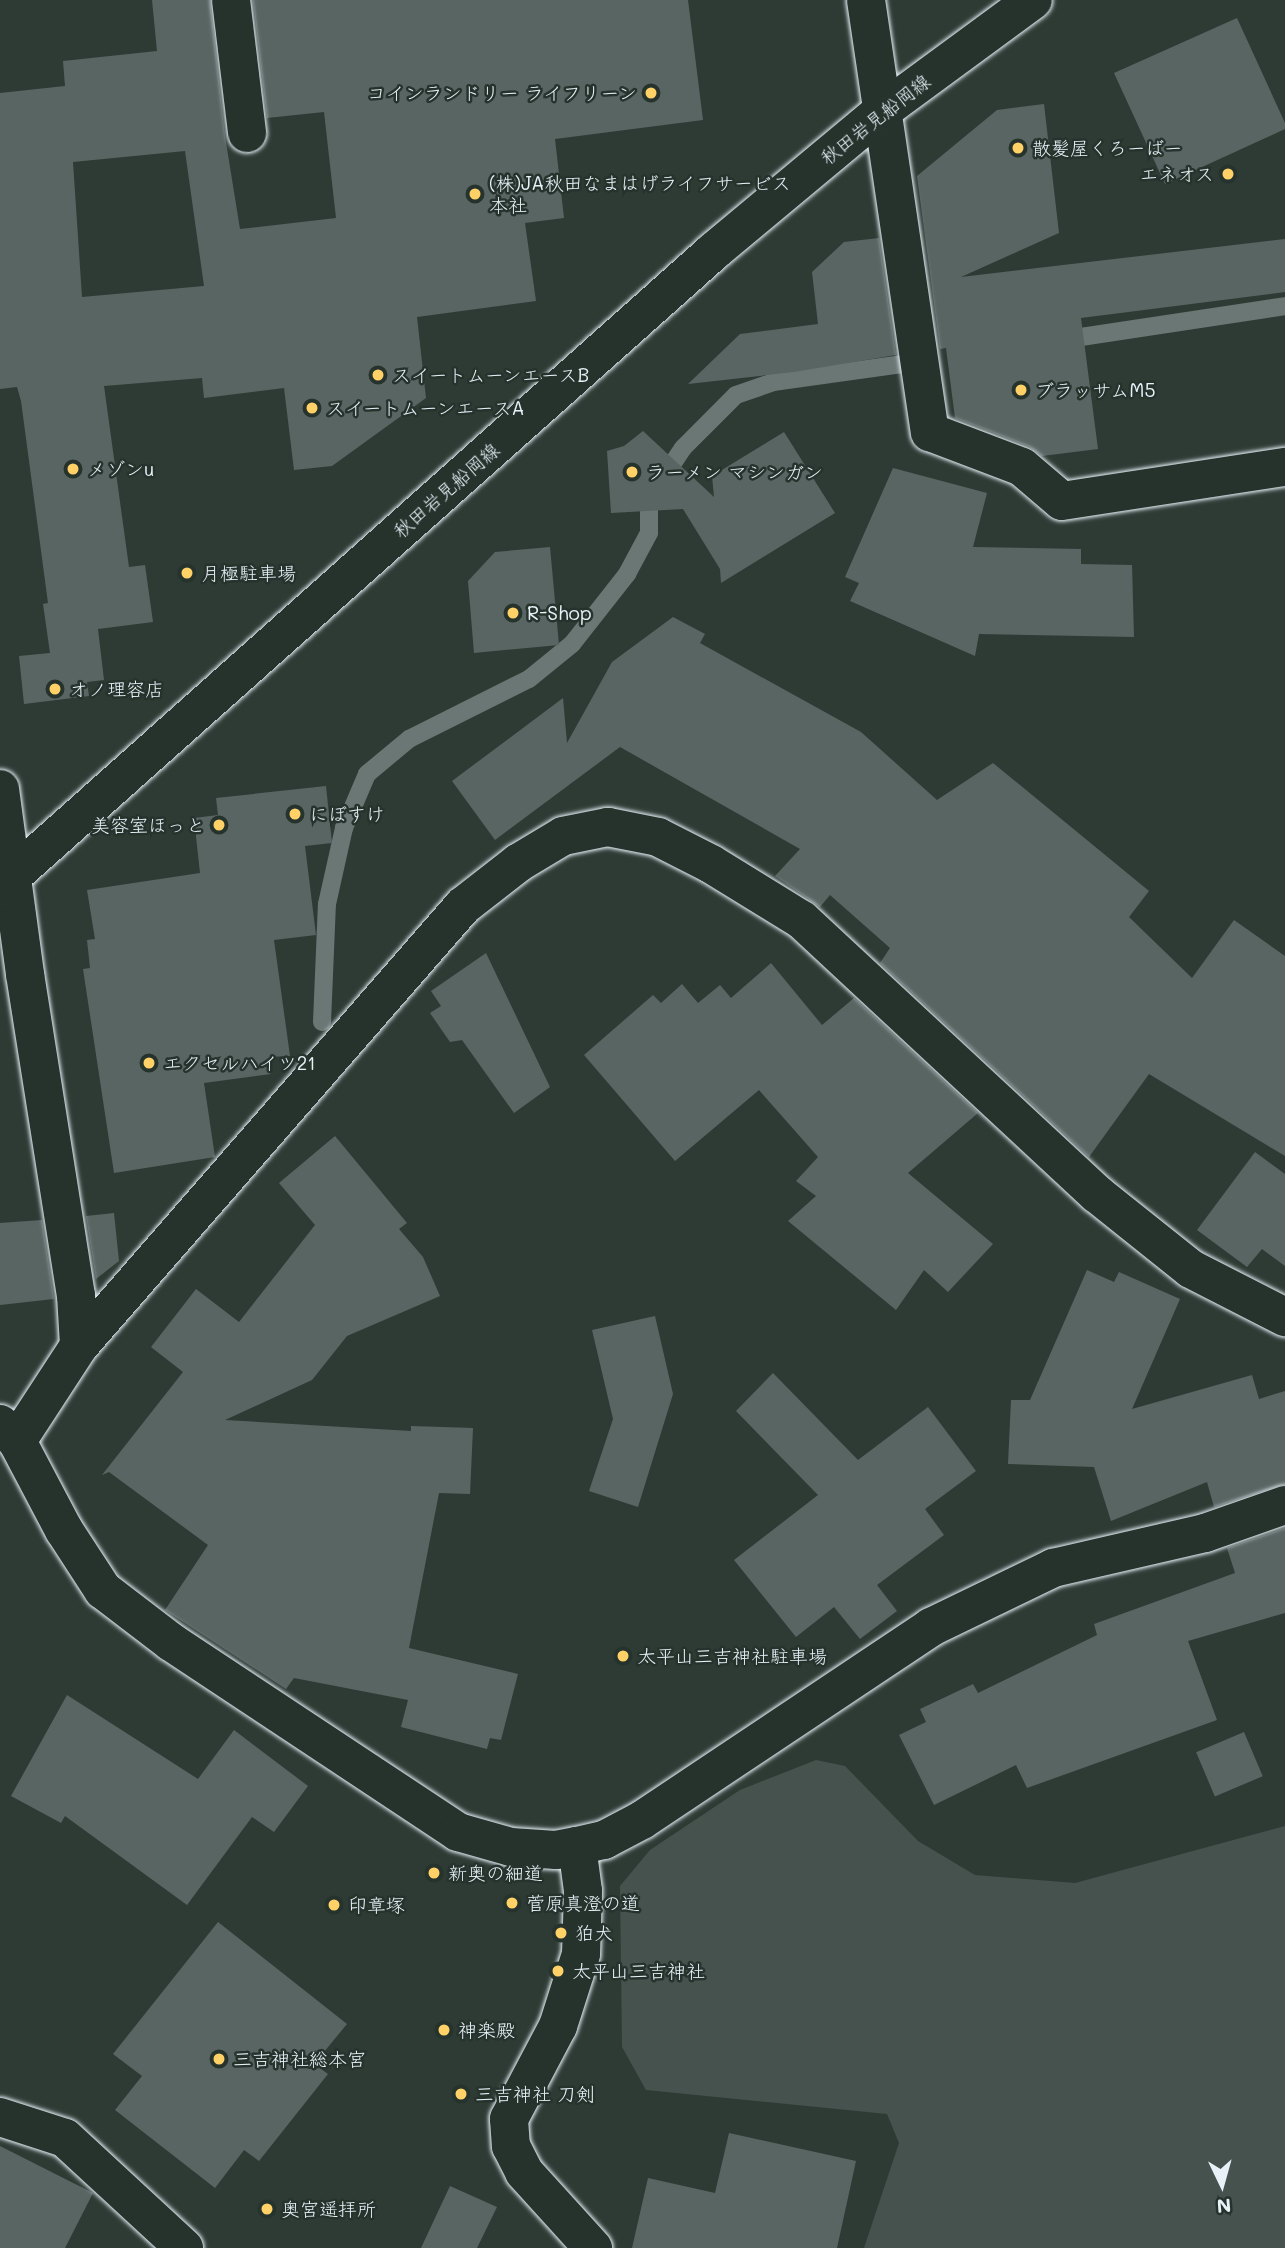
<!DOCTYPE html>
<html>
<head>
<meta charset="utf-8">
<style>
  body { margin:0 }
  #map { position:relative; width:1285px; height:2248px; overflow:hidden; background:#2e3b35; font-family:Mali,"Klee One",sans-serif }
  div>[style] { position:absolute }
  .green>* { inset:0; background:#45524e }
  .stream>* { height:18px; margin:-9px; padding:0 9px; transform-origin:9px; border-radius:9px; background:#6b7775 }
  .building>* { inset:0; background:#596563; transform-origin:0 0 }
  .roads { filter:drop-shadow(0 0 2px #e8f1f8) drop-shadow(0 0 2px #e8f1f8) }
  .street>* { height:38px; margin:-19px; padding:0 19px; transform-origin:19px; border-radius:19px; background:#26332d }
  .primary>* { height:38px; margin:-19px; padding:0 19px; transform-origin:19px; border-radius:19px; background:#26332d }
  .dots>* { width:19px; height:19px; translate:-50% -50%; box-sizing:border-box; border:4px solid #26332d; border-radius:50% }
  span { translate:-50% -50%; white-space:nowrap; text-align:center; line-height:1.15; -webkit-text-stroke:5px #26332d; paint-order:stroke }
  .poi-label { font-size:19px; color:#e8f1f8 }
  .right { translate:-100% -50%; text-align:right }
  .left { translate:0 -50%; text-align:left }
  .street-label { font-size:19px; color:#e8f1f8 }
  .north { position:absolute; left:1187px; top:2150px; width:70px; height:70px; -webkit-text-stroke:5px #26332d; paint-order:stroke; rotate:175deg; font-size:19px; font-weight:700; line-height:28px; text-align:center; color:#e8f1f8 }
  .north::after { content:''; display:block; margin:auto; width:24px; height:32px; background:#e8f1f8; clip-path:polygon(50% 0,100% 100%,50% 72%,0 100%) }
</style>
</head>
<body>
<div id="map">
  <div class="green">
    <i style="clip-path:polygon(816px 1760px,845px 1766px,918px 1841px,975px 1875px,1075px 1883px,1285px 1826px,1285px 2248px,864px 2248px,899px 2143px,887px 2114px,646px 2090px,622px 2047px,620px 1886px,650px 1850px,740px 1790px)"></i>
  </div>
  <div class="stream">
    <i style="left:1061px;top:340px;width:227px;rotate:-8.6deg"></i>
    <i style="left:322px;top:1022px;width:118px;rotate:-87.6deg"></i>
    <i style="left:327px;top:904px;width:78px;rotate:-77.4deg"></i>
    <i style="left:344px;top:828px;width:59px;rotate:-66.9deg"></i>
    <i style="left:367px;top:774px;width:55px;rotate:-39.8deg"></i>
    <i style="left:409px;top:739px;width:134px;rotate:-26.6deg"></i>
    <i style="left:529px;top:679px;width:55px;rotate:-39.1deg"></i>
    <i style="left:572px;top:644px;width:89px;rotate:-51.8deg"></i>
    <i style="left:627px;top:574px;width:47px;rotate:-61.8deg"></i>
    <i style="left:649px;top:533px;width:34px;rotate:-90deg"></i>
    <i style="left:649px;top:499px;width:61px;rotate:-56.3deg"></i>
    <i style="left:683px;top:448px;width:75px;rotate:-45deg"></i>
    <i style="left:736px;top:395px;width:39px;rotate:-19deg"></i>
    <i style="left:773px;top:382px;width:130px;rotate:-7.9deg"></i>
  </div>
  <div class="building">
    <i style="clip-path:polygon(evenodd,152px 0,210px 0,225px 136px,240px 229px,336px 218px,324px 112px,267px 118px,253px 0,688px 0,703px 120px,555px 139px,564px 218px,525px 223px,536px 301px,417px 317px,426px 398px,332px 466px,294px 470px,284px 388px,204px 398px,202px 378px,104px 386px,129px 567px,145px 565px,153px 622px,98px 629px,104px 680px,87px 682px,89px 696px,24px 704px,19px 656px,50px 653px,43px 604px,48px 603px,21px 401px,17px 387px,0 389px,0 93px,65px 86px,63px 61px,157px 51px,152px 0,185px 151px,204px 286px,82px 297px,73px 162px,185px 151px)"></i>
    <i style="clip-path:polygon(1237px 18px,1285px 123px,1285px 129px,1165px 184px,1114px 73px)"></i>
    <i style="clip-path:polygon(1044px 104px,1059px 233px,961px 277px,1285px 239px,1285px 292px,1081px 318px,1098px 449px,1042px 456px,1030px 447px,955px 418px,946px 348px,940px 349px,917px 176px,997px 110px)"></i>
    <i style="clip-path:polygon(879px 238px,896px 355px,794px 372px,688px 384px,740px 334px,818px 324px,812px 272px,844px 242px)"></i>
    <i style="clip-path:polygon(643px 431px,714px 497px,712px 476px,784px 432px,835px 513px,721px 583px,720px 569px,683px 509px,611px 513px,607px 451px,624px 446px)"></i>
    <i style="clip-path:polygon(893px 468px,987px 493px,973px 547px,1081px 549px,1081px 564px,1132px 565px,1134px 637px,979px 634px,975px 656px,850px 601px,859px 583px,845px 577px)"></i>
    <i style="clip-path:polygon(550px 547px,559px 645px,474px 653px,468px 581px,495px 552px)"></i>
    <i style="clip-path:polygon(673px 617px,705px 634px,700px 643px,861px 732px,937px 800px,993px 763px,1149px 891px,1129px 917px,1192px 978px,1234px 920px,1285px 956px,1285px 1156px,1149px 1074px,1089px 1157px,880px 963px,890px 948px,830px 895px,820px 907px,775px 876px,800px 849px,620px 747px,495px 840px,452px 781px,563px 698px,567px 743px,612px 662px)"></i>
    <i style="clip-path:polygon(326px 786px,332px 843px,305px 846px,316px 935px,274px 940px,290px 1056px,269px 1057px,271px 1074px,204px 1083px,215px 1157px,114px 1173px,83px 969px,90px 968px,87px 940px,95px 939px,87px 890px,200px 873px,194px 818px,218px 815px,216px 798px)"></i>
    <i style="clip-path:polygon(486px 953px,550px 1087px,514px 1113px,462px 1040px,450px 1042px,430px 1013px,441px 1006px,431px 991px)"></i>
    <i style="clip-path:polygon(771px 963px,822px 1025px,854px 998px,978px 1113px,908px 1173px,993px 1244px,948px 1292px,924px 1270px,896px 1310px,788px 1221px,816px 1196px,796px 1181px,818px 1157px,759px 1090px,675px 1161px,584px 1055px,653px 995px,661px 1003px,682px 984px,698px 1003px,720px 985px,731px 998px)"></i>
    <i style="clip-path:polygon(335px 1136px,407px 1223px,399px 1229px,423px 1257px,440px 1296px,347px 1336px,312px 1380px,225px 1420px,411px 1431px,411px 1426px,473px 1428px,470px 1494px,439px 1493px,409px 1648px,518px 1674px,501px 1740px,490px 1738px,487px 1749px,401px 1727px,408px 1700px,294px 1678px,286px 1689px,165px 1610px,208px 1545px,109px 1472px,102px 1475px,183px 1372px,151px 1347px,196px 1289px,239px 1322px,315px 1225px,279px 1183px)"></i>
    <i style="clip-path:polygon(1255px 1152px,1285px 1174px,1285px 1266px,1262px 1249px,1247px 1267px,1197px 1230px)"></i>
    <i style="clip-path:polygon(114px 1213px,119px 1261px,96px 1279px,86px 1216px)"></i>
    <i style="clip-path:polygon(42px 1220px,54px 1299px,0 1305px,0 1223px)"></i>
    <i style="clip-path:polygon(1087px 1270px,1114px 1282px,1119px 1272px,1180px 1299px,1132px 1409px,1252px 1375px,1259px 1399px,1285px 1391px,1285px 1484px,1214px 1507px,1207px 1482px,1111px 1521px,1094px 1467px,1008px 1464px,1011px 1400px,1030px 1400px)"></i>
    <i style="clip-path:polygon(655px 1316px,673px 1394px,638px 1507px,589px 1491px,613px 1419px,592px 1330px)"></i>
    <i style="clip-path:polygon(773px 1373px,858px 1460px,928px 1407px,976px 1471px,925px 1509px,944px 1535px,877px 1585px,897px 1611px,860px 1639px,834px 1607px,796px 1637px,734px 1560px,818px 1495px,736px 1411px)"></i>
    <i style="clip-path:polygon(1285px 1528px,1285px 1613px,1188px 1641px,1217px 1720px,1027px 1788px,1016px 1765px,934px 1805px,899px 1735px,926px 1722px,920px 1709px,973px 1684px,978px 1693px,1097px 1635px,1094px 1624px,1235px 1573px,1227px 1548px)"></i>
    <i style="clip-path:polygon(67px 1695px,198px 1779px,234px 1730px,308px 1786px,274px 1832px,252px 1817px,187px 1905px,65px 1816px,61px 1823px,11px 1796px)"></i>
    <i style="left:1244px;top:1732px;width:48px;height:52px;rotate:67deg"></i>
    <i style="clip-path:polygon(218px 1922px,347px 2024px,314px 2064px,328px 2074px,259px 2161px,244px 2150px,215px 2188px,115px 2110px,142px 2076px,113px 2054px)"></i>
    <i style="clip-path:polygon(729px 2133px,856px 2161px,837px 2248px,632px 2248px,648px 2178px,715px 2193px)"></i>
    <i style="clip-path:polygon(0 2146px,93px 2193px,65px 2248px,0 2248px)"></i>
    <i style="clip-path:polygon(450px 2186px,497px 2207px,477px 2248px,421px 2248px)"></i>
  </div>
  <div class="roads">
    <div class="street">
      <i style="left:231px;top:0;width:134px;rotate:83.1deg"></i>
      <i style="left:866px;top:0;width:437px;rotate:81.6deg"></i>
      <i style="left:930px;top:432px;width:98px;rotate:20.8deg"></i>
      <i style="left:1022px;top:467px;width:52px;rotate:40.4deg"></i>
      <i style="left:1062px;top:501px;width:226px;rotate:-8.7deg"></i>
      <i style="left:0;top:789px;width:187px;rotate:82.3deg"></i>
      <i style="left:25px;top:974px;width:325px;rotate:81deg"></i>
      <i style="left:76px;top:1295px;width:51px;rotate:86.6deg"></i>
      <i style="left:0;top:1424px;width:24px;rotate:45deg"></i>
      <i style="left:17px;top:1441px;width:101px;rotate:62.2deg"></i>
      <i style="left:64px;top:1530px;width:72px;rotate:57deg"></i>
      <i style="left:103px;top:1590px;width:86px;rotate:37.4deg"></i>
      <i style="left:171px;top:1642px;width:344px;rotate:33.5deg"></i>
      <i style="left:458px;top:1832px;width:55px;rotate:15.8deg"></i>
      <i style="left:511px;top:1847px;width:45px;rotate:3.8deg"></i>
      <i style="left:556px;top:1850px;width:21px;rotate:-11deg"></i>
      <i style="left:577px;top:1846px;width:28px;rotate:-13deg"></i>
      <i style="left:604px;top:1840px;width:43px;rotate:-27.8deg"></i>
      <i style="left:642px;top:1820px;width:348px;rotate:-33.7deg"></i>
      <i style="left:931px;top:1627px;width:136px;rotate:-25.8deg"></i>
      <i style="left:1053px;top:1568px;width:156px;rotate:-13deg"></i>
      <i style="left:1205px;top:1533px;width:85px;rotate:-19.3deg"></i>
      <i style="left:17px;top:1441px;width:113px;rotate:-56.9deg"></i>
      <i style="left:79px;top:1346px;width:584px;rotate:-48.89deg"></i>
      <i style="left:463px;top:906px;width:70px;rotate:-38deg"></i>
      <i style="left:518px;top:863px;width:52px;rotate:-31deg"></i>
      <i style="left:563px;top:836px;width:46px;rotate:-11.3deg"></i>
      <i style="left:608px;top:827px;width:51px;rotate:11.3deg"></i>
      <i style="left:658px;top:837px;width:59px;rotate:27deg"></i>
      <i style="left:711px;top:864px;width:107px;rotate:31.6deg"></i>
      <i style="left:802px;top:920px;width:403px;rotate:42.9deg"></i>
      <i style="left:1097px;top:1194px;width:120px;rotate:38.6deg"></i>
      <i style="left:1191px;top:1269px;width:106px;rotate:27.1deg"></i>
      <i style="left:577px;top:1846px;width:45px;rotate:82.4deg"></i>
      <i style="left:583px;top:1891px;width:63px;rotate:91.8deg"></i>
      <i style="left:581px;top:1954px;width:76px;rotate:107.7deg"></i>
      <i style="left:558px;top:2026px;width:105px;rotate:117.8deg"></i>
      <i style="left:509px;top:2119px;width:27px;rotate:86deg"></i>
      <i style="left:511px;top:2146px;width:29px;rotate:63deg"></i>
      <i style="left:524px;top:2172px;width:103px;rotate:47.8deg"></i>
      <i style="left:0;top:2117px;width:68px;rotate:17.9deg"></i>
      <i style="left:65px;top:2138px;width:162px;rotate:42.7deg"></i>
    </div>
    <div class="primary">
      <i style="left:0;top:887px;width:956px;rotate:-41.69deg"></i>
      <i style="left:714px;top:251px;width:219px;rotate:-39.8deg"></i>
      <i style="left:882px;top:111px;width:187px;rotate:-36.3deg"></i>
    </div>
  </div>
  <div class="dots">
    <i style="left:651px;top:93px;background:#ffd166"></i>
    <i style="left:1018px;top:148px;background:#ffd166"></i>
    <i style="left:1228px;top:174px;background:#ffd166"></i>
    <i style="left:475px;top:194px;background:#ffd166"></i>
    <i style="left:378px;top:375px;background:#ffd166"></i>
    <i style="left:1021px;top:390px;background:#ffd166"></i>
    <i style="left:312px;top:408px;background:#ffd166"></i>
    <i style="left:73px;top:469px;background:#ffd166"></i>
    <i style="left:632px;top:472px;background:#ffd166"></i>
    <i style="left:187px;top:573px;background:#ffd166"></i>
    <i style="left:513px;top:613px;background:#ffd166"></i>
    <i style="left:55px;top:689px;background:#ffd166"></i>
    <i style="left:295px;top:814px;background:#ffd166"></i>
    <i style="left:219px;top:825px;background:#ffd166"></i>
    <i style="left:149px;top:1063px;background:#ffd166"></i>
    <i style="left:623px;top:1656px;background:#ffd166"></i>
    <i style="left:434px;top:1873px;background:#ffd166"></i>
    <i style="left:512px;top:1903px;background:#ffd166"></i>
    <i style="left:334px;top:1905px;background:#ffd166"></i>
    <i style="left:561px;top:1933px;background:#ffd166"></i>
    <i style="left:558px;top:1971px;background:#ffd166"></i>
    <i style="left:444px;top:2030px;background:#ffd166"></i>
    <i style="left:219px;top:2059px;background:#ffd166"></i>
    <i style="left:461px;top:2094px;background:#ffd166"></i>
    <i style="left:267px;top:2209px;background:#ffd166"></i>
  </div>
  <div class="poi-label">
    <span class="right" style="left:637px;top:93px">コインランドリー ライフリーン</span>
    <span class="left" style="left:1032px;top:148px">散髪屋くろーばー</span>
    <span class="right" style="left:1214px;top:174px">エネオス</span>
    <span class="left" style="left:489px;top:194px">(株)JA秋田なまはげライフサービス<br>本社</span>
    <span class="left" style="left:392px;top:375px">スイートムーンエースB</span>
    <span class="left" style="left:1035px;top:390px">ブラッサムM5</span>
    <span class="left" style="left:326px;top:408px">スイートムーンエースA</span>
    <span class="left" style="left:87px;top:469px">メゾンu</span>
    <span class="left" style="left:646px;top:472px">ラーメン マシンガン</span>
    <span class="left" style="left:201px;top:573px">月極駐車場</span>
    <span class="left" style="left:527px;top:613px">R-Shop</span>
    <span class="left" style="left:69px;top:689px">オノ理容店</span>
    <span class="left" style="left:309px;top:814px">にぼすけ</span>
    <span class="right" style="left:205px;top:825px">美容室ほっと</span>
    <span class="left" style="left:163px;top:1063px">エクセルハイツ21</span>
    <span class="left" style="left:637px;top:1656px">太平山三吉神社駐車場</span>
    <span class="left" style="left:448px;top:1873px">新奥の細道</span>
    <span class="left" style="left:526px;top:1903px">菅原真澄の道</span>
    <span class="left" style="left:348px;top:1905px">印章塚</span>
    <span class="left" style="left:575px;top:1933px">狛犬</span>
    <span class="left" style="left:572px;top:1971px">太平山三吉神社</span>
    <span class="left" style="left:458px;top:2030px">神楽殿</span>
    <span class="left" style="left:233px;top:2059px">三吉神社総本宮</span>
    <span class="left" style="left:475px;top:2094px">三吉神社 刀剣</span>
    <span class="left" style="left:281px;top:2209px">奥宮遥拝所</span>
  </div>
  <div class="street-label">
    <span style="left:875px;top:119px;rotate:-38deg">秋田岩見船岡線</span>
    <span style="left:446px;top:490px;rotate:-41deg">秋田岩見船岡線</span>
  </div>
  <div class="north">N</div>
</div>
</body>
</html>
